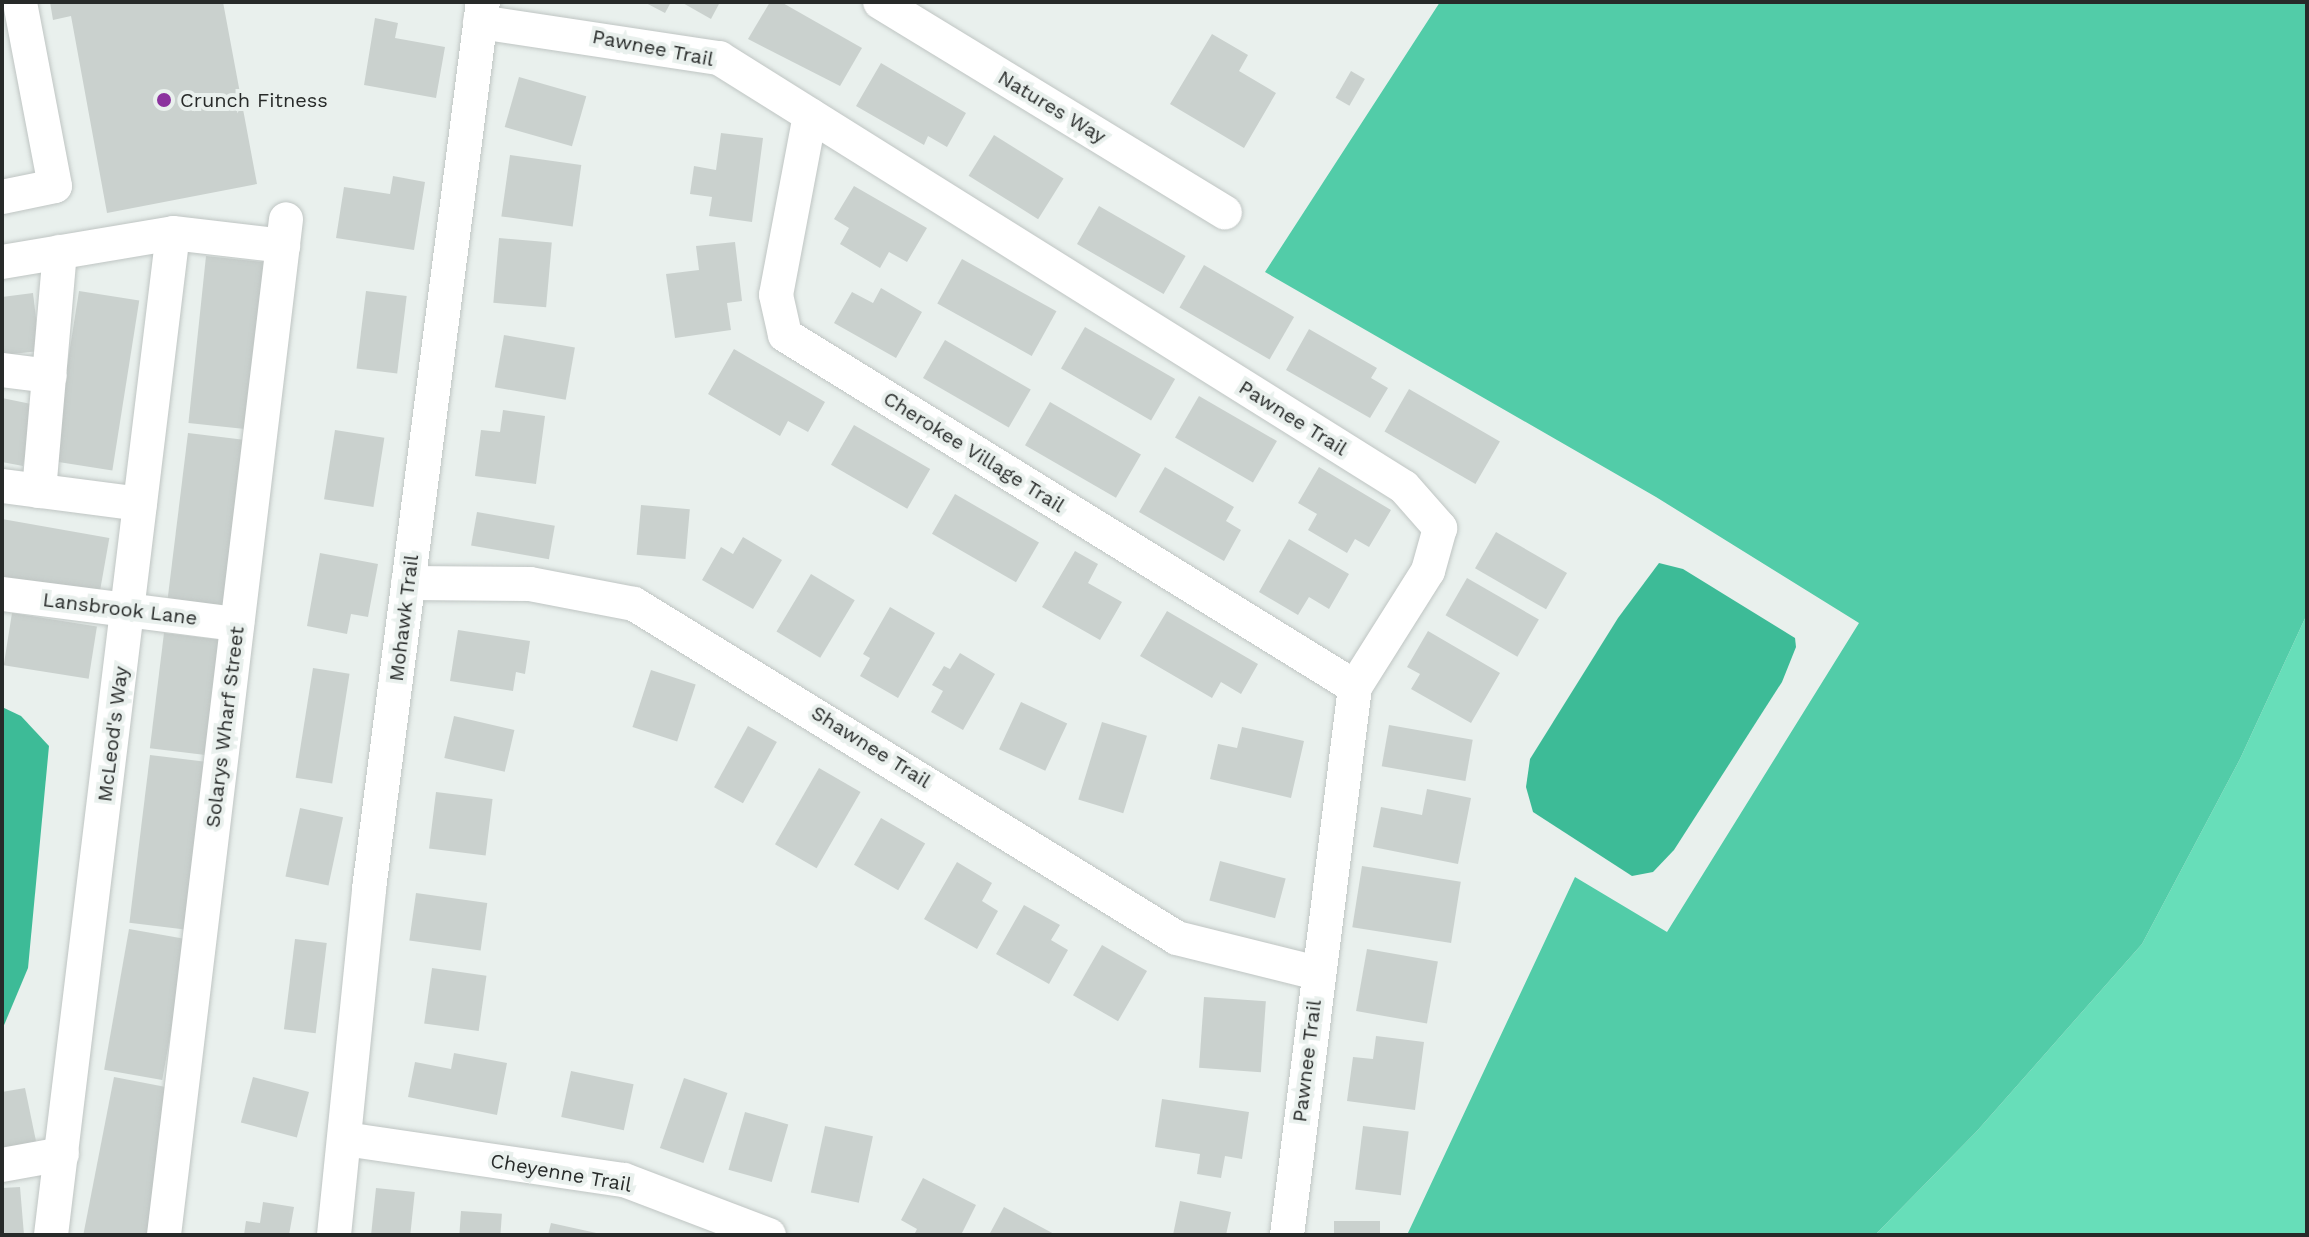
<!DOCTYPE html>
<html>
<head>
<meta charset="utf-8">
<style>
  body { margin:0 }
  #map { position:relative; width:2309px; height:1237px; overflow:hidden; background:#e9f0ed; font-family:"Work Sans",sans-serif }
  div>[style] { position:absolute }
  .green>* { inset:0; background:#67deb9 }
  .forest>* { inset:0; background:#52cca8 }
  .water>* { inset:0; background:#3dbb97 }
  .building>* { inset:0; background:#cad1ce; transform-origin:0 0 }
  .roads { filter:drop-shadow(0 0 2px #bfc5c3) drop-shadow(0 0 2px #bfc5c3) }
  .minor>* { height:34px; margin:-17px; padding:0 17px; transform-origin:17px; border-radius:17px; background:#fff }
  .dots>* { width:22px; height:22px; translate:-50% -50%; box-sizing:border-box; border:4px solid #e9f0ed; border-radius:50% }
  span { translate:-50% -50%; white-space:nowrap; text-align:center; line-height:1.15; -webkit-text-stroke:8px #e9f0ed; paint-order:stroke }
  .street-label { font-size:20px; color:#272a29 }
  .poi-label { font-size:20px; color:#272a29 }
  .left { translate:0 -50%; text-align:left }
  .frame { position:absolute; inset:0; border:4px solid #272a29; pointer-events:none }
</style>
</head>
<body>
<div id="map">
  <div class="green">
    <i style="clip-path:polygon(2307px 614px,2307px 1235px,1875px 1235px,1977px 1131px,2142px 944px,2240px 759px)"></i>
  </div>
  <div class="forest">
    <i style="clip-path:polygon(1440px 2px,2307px 2px,2307px 614px,2240px 759px,2142px 944px,1977px 1131px,1875px 1235px,1407px 1235px,1575px 877px,1667px 932px,1859px 623px,1656px 497px,1265px 272px)"></i>
  </div>
  <div class="water">
    <i style="clip-path:polygon(1659px 563px,1683px 569px,1795px 638px,1796px 647px,1782px 682px,1674px 850px,1653px 872px,1632px 876px,1533px 812px,1526px 787px,1530px 759px,1618px 618px)"></i>
    <i style="clip-path:polygon(2px 707px,21px 716px,49px 746px,28px 968px,2px 1030px)"></i>
  </div>
  <div class="building">
    <i style="clip-path:polygon(50px 2px,223px 2px,257px 184px,107px 213px,71px 16px,53px 20px)"></i>
    <i style="clip-path:polygon(644px 2px,671px 2px,665px 13px)"></i>
    <i style="clip-path:polygon(681px 2px,720px 2px,711px 19px)"></i>
    <i style="clip-path:polygon(770px 2px,781px 2px,862px 48px,840px 86px,748px 39px)"></i>
    <i style="clip-path:polygon(375px 18px,398px 23px,395px 38px,445px 47px,436px 98px,364px 85px)"></i>
    <i style="clip-path:polygon(1212px 34px,1248px 55px,1239px 71px,1276px 93px,1244px 148px,1170px 104px)"></i>
    <i style="clip-path:polygon(881px 63px,966px 113px,947px 147px,928px 136px,924px 145px,856px 106px)"></i>
    <i style="left:1351px;top:71px;width:16px;height:31px;rotate:30deg"></i>
    <i style="left:519px;top:77px;width:70px;height:52px;rotate:16deg"></i>
    <i style="clip-path:polygon(721px 133px,763px 138px,752px 222px,709px 216px,712px 197px,690px 194px,694px 166px,716px 170px)"></i>
    <i style="left:994px;top:135px;width:82px;height:48px;rotate:32deg"></i>
    <i style="left:510px;top:155px;width:72px;height:62px;rotate:8deg"></i>
    <i style="clip-path:polygon(393px 176px,425px 182px,414px 250px,336px 238px,344px 187px,390px 194px)"></i>
    <i style="clip-path:polygon(854px 186px,927px 228px,907px 262px,889px 252px,880px 268px,840px 244px,849px 228px,834px 219px)"></i>
    <i style="left:1099px;top:206px;width:100px;height:44px;rotate:30deg"></i>
    <i style="left:499px;top:238px;width:53px;height:65px;rotate:5deg"></i>
    <i style="clip-path:polygon(735px 242px,742px 301px,727px 303px,731px 330px,675px 338px,666px 274px,699px 270px,696px 246px)"></i>
    <i style="left:206px;top:256px;width:59px;height:168px;rotate:6deg"></i>
    <i style="left:962px;top:259px;width:108px;height:51px;rotate:29deg"></i>
    <i style="left:1204px;top:265px;width:104px;height:49px;rotate:30deg"></i>
    <i style="clip-path:polygon(881px 288px,922px 312px,896px 358px,834px 323px,852px 292px,873px 303px)"></i>
    <i style="left:79px;top:291px;width:61px;height:172px;rotate:9deg"></i>
    <i style="left:366px;top:291px;width:41px;height:78px;rotate:7deg"></i>
    <i style="clip-path:polygon(33px 293px,40px 351px,2px 355px,2px 297px)"></i>
    <i style="left:1085px;top:327px;width:104px;height:48px;rotate:30deg"></i>
    <i style="clip-path:polygon(1309px 329px,1377px 368px,1371px 378px,1388px 388px,1370px 418px,1286px 370px)"></i>
    <i style="left:504px;top:335px;width:72px;height:53px;rotate:10deg"></i>
    <i style="left:945px;top:340px;width:99px;height:44px;rotate:30deg"></i>
    <i style="clip-path:polygon(734px 349px,825px 402px,808px 432px,788px 421px,780px 436px,708px 394px)"></i>
    <i style="left:1409px;top:389px;width:105px;height:49px;rotate:30deg"></i>
    <i style="left:1199px;top:396px;width:90px;height:48px;rotate:30deg"></i>
    <i style="clip-path:polygon(2px 398px,36px 405px,23px 466px,2px 462px)"></i>
    <i style="left:1050px;top:402px;width:105px;height:50px;rotate:30deg"></i>
    <i style="clip-path:polygon(503px 410px,545px 416px,536px 484px,475px 476px,481px 430px,500px 432px)"></i>
    <i style="left:854px;top:425px;width:88px;height:46px;rotate:30deg"></i>
    <i style="left:335px;top:430px;width:50px;height:70px;rotate:9deg"></i>
    <i style="left:188px;top:433px;width:58px;height:170px;rotate:7deg"></i>
    <i style="clip-path:polygon(1165px 467px,1234px 507px,1226px 521px,1241px 530px,1224px 561px,1139px 512px)"></i>
    <i style="clip-path:polygon(1319px 467px,1391px 510px,1369px 547px,1355px 539px,1347px 553px,1308px 530px,1317px 514px,1298px 503px)"></i>
    <i style="left:955px;top:494px;width:97px;height:46px;rotate:30deg"></i>
    <i style="left:641px;top:505px;width:49px;height:50px;rotate:5deg"></i>
    <i style="left:477px;top:512px;width:79px;height:34px;rotate:10deg"></i>
    <i style="left:2px;top:519px;width:109px;height:62px;rotate:10deg"></i>
    <i style="left:1496px;top:532px;width:82px;height:42px;rotate:30deg"></i>
    <i style="clip-path:polygon(743px 537px,782px 560px,753px 609px,702px 580px,721px 547px,733px 554px)"></i>
    <i style="clip-path:polygon(1289px 539px,1349px 574px,1329px 609px,1309px 597px,1298px 615px,1259px 592px)"></i>
    <i style="clip-path:polygon(1075px 551px,1098px 564px,1088px 583px,1122px 602px,1100px 640px,1042px 607px)"></i>
    <i style="clip-path:polygon(320px 553px,378px 564px,368px 617px,351px 614px,347px 634px,307px 626px)"></i>
    <i style="left:811px;top:574px;width:51px;height:67px;rotate:31deg"></i>
    <i style="left:1467px;top:578px;width:83px;height:43px;rotate:30deg"></i>
    <i style="clip-path:polygon(890px 607px,935px 633px,898px 698px,860px 676px,870px 658px,863px 654px)"></i>
    <i style="clip-path:polygon(1167px 611px,1258px 664px,1241px 694px,1221px 682px,1212px 698px,1140px 656px)"></i>
    <i style="left:12px;top:613px;width:86px;height:53px;rotate:9deg"></i>
    <i style="clip-path:polygon(458px 630px,530px 641px,525px 674px,516px 672px,513px 691px,450px 681px)"></i>
    <i style="clip-path:polygon(1428px 631px,1500px 673px,1471px 723px,1411px 689px,1420px 674px,1407px 667px)"></i>
    <i style="left:164px;top:633px;width:58px;height:116px;rotate:7deg"></i>
    <i style="clip-path:polygon(960px 653px,995px 674px,963px 730px,931px 712px,943px 691px,932px 685px,944px 666px,950px 669px)"></i>
    <i style="left:313px;top:668px;width:37px;height:111px;rotate:9deg"></i>
    <i style="left:651px;top:670px;width:47px;height:60px;rotate:18deg"></i>
    <i style="left:1021px;top:702px;width:51px;height:52px;rotate:25deg"></i>
    <i style="left:454px;top:716px;width:62px;height:43px;rotate:13deg"></i>
    <i style="left:1102px;top:722px;width:47px;height:81px;rotate:17deg"></i>
    <i style="left:1389px;top:725px;width:85px;height:42px;rotate:10deg"></i>
    <i style="left:748px;top:726px;width:33px;height:70px;rotate:29deg"></i>
    <i style="clip-path:polygon(1242px 727px,1304px 741px,1291px 798px,1210px 779px,1218px 744px,1237px 748px)"></i>
    <i style="left:150px;top:755px;width:58px;height:169px;rotate:7deg"></i>
    <i style="left:819px;top:768px;width:48px;height:88px;rotate:30deg"></i>
    <i style="clip-path:polygon(1427px 789px,1471px 798px,1458px 864px,1373px 847px,1381px 807px,1422px 815px)"></i>
    <i style="left:436px;top:792px;width:57px;height:57px;rotate:7deg"></i>
    <i style="left:300px;top:808px;width:44px;height:70px;rotate:12deg"></i>
    <i style="left:881px;top:818px;width:51px;height:54px;rotate:30deg"></i>
    <i style="left:1220px;top:861px;width:68px;height:41px;rotate:15deg"></i>
    <i style="clip-path:polygon(957px 862px,992px 883px,982px 901px,998px 911px,977px 949px,924px 919px)"></i>
    <i style="left:1362px;top:866px;width:100px;height:62px;rotate:9deg"></i>
    <i style="left:416px;top:893px;width:72px;height:48px;rotate:8deg"></i>
    <i style="clip-path:polygon(1024px 905px,1060px 925px,1051px 940px,1068px 950px,1049px 984px,996px 954px)"></i>
    <i style="left:129px;top:929px;width:59px;height:143px;rotate:10deg"></i>
    <i style="left:295px;top:939px;width:32px;height:91px;rotate:7deg"></i>
    <i style="left:1102px;top:945px;width:52px;height:58px;rotate:30deg"></i>
    <i style="left:1367px;top:949px;width:72px;height:63px;rotate:10deg"></i>
    <i style="left:432px;top:968px;width:55px;height:56px;rotate:8deg"></i>
    <i style="left:1204px;top:997px;width:62px;height:71px;rotate:4deg"></i>
    <i style="clip-path:polygon(1376px 1036px,1424px 1042px,1415px 1110px,1347px 1101px,1353px 1057px,1373px 1059px)"></i>
    <i style="clip-path:polygon(454px 1053px,507px 1063px,497px 1115px,408px 1097px,415px 1062px,451px 1069px)"></i>
    <i style="left:571px;top:1071px;width:64px;height:47px;rotate:12deg"></i>
    <i style="left:114px;top:1077px;width:62px;height:161px;rotate:11deg"></i>
    <i style="left:253px;top:1077px;width:58px;height:47px;rotate:15deg"></i>
    <i style="left:684px;top:1078px;width:46px;height:74px;rotate:19deg"></i>
    <i style="clip-path:polygon(25px 1088px,37px 1146px,2px 1153px,2px 1092px)"></i>
    <i style="clip-path:polygon(1162px 1099px,1249px 1112px,1242px 1159px,1225px 1156px,1221px 1178px,1197px 1174px,1200px 1154px,1155px 1147px)"></i>
    <i style="left:745px;top:1112px;width:45px;height:60px;rotate:16deg"></i>
    <i style="left:825px;top:1126px;width:49px;height:68px;rotate:12deg"></i>
    <i style="left:1363px;top:1126px;width:46px;height:64px;rotate:7deg"></i>
    <i style="clip-path:polygon(923px 1178px,976px 1205px,961px 1235px,914px 1235px,917px 1229px,901px 1220px)"></i>
    <i style="clip-path:polygon(20px 1187px,24px 1235px,2px 1235px,2px 1188px)"></i>
    <i style="left:376px;top:1188px;width:39px;height:47px;rotate:6deg"></i>
    <i style="clip-path:polygon(1180px 1201px,1231px 1212px,1226px 1235px,1173px 1235px)"></i>
    <i style="clip-path:polygon(263px 1202px,294px 1207px,289px 1235px,244px 1235px,246px 1221px,260px 1223px)"></i>
    <i style="clip-path:polygon(1004px 1207px,1056px 1235px,989px 1235px)"></i>
    <i style="left:461px;top:1211px;width:41px;height:24px;rotate:4deg"></i>
    <i style="left:1334px;top:1221px;width:46px;height:14px"></i>
    <i style="clip-path:polygon(551px 1223px,601px 1234px,601px 1235px,548px 1235px)"></i>
  </div>
  <div class="roads">
    <div class="minor">
      <i style="left:880px;top:2px;width:404px;rotate:31.4deg"></i>
      <i style="left:480px;top:22px;width:242px;rotate:8.6deg"></i>
      <i style="left:719px;top:58px;width:808px;rotate:32.06deg"></i>
      <i style="left:1404px;top:487px;width:55px;rotate:48.7deg"></i>
      <i style="left:1440px;top:528px;width:45px;rotate:105.6deg"></i>
      <i style="left:1428px;top:571px;width:137px;rotate:122.2deg"></i>
      <i style="left:1355px;top:687px;width:552px;rotate:97.07deg"></i>
      <i style="left:810px;top:115px;width:183px;rotate:100.7deg"></i>
      <i style="left:776px;top:295px;width:41px;rotate:77.3deg"></i>
      <i style="left:785px;top:335px;width:670px;rotate:31.7deg"></i>
      <i style="left:2px;top:197px;width:54px;rotate:-11.7deg"></i>
      <i style="left:55px;top:186px;width:187px;rotate:-100.8deg"></i>
      <i style="left:2px;top:262px;width:173px;rotate:-9.6deg"></i>
      <i style="left:173px;top:233px;width:111px;rotate:6.7deg"></i>
      <i style="left:2px;top:370px;width:48px;rotate:7.1deg"></i>
      <i style="left:2px;top:486px;width:139px;rotate:7.4deg"></i>
      <i style="left:39px;top:491px;width:240px;rotate:-85deg"></i>
      <i style="left:408px;top:583px;width:122px;rotate:0.5deg"></i>
      <i style="left:530px;top:584px;width:106px;rotate:10.9deg"></i>
      <i style="left:634px;top:604px;width:637px;rotate:31.6deg"></i>
      <i style="left:1177px;top:938px;width:144px;rotate:14deg"></i>
      <i style="left:2px;top:594px;width:237px;rotate:7.3deg"></i>
      <i style="left:345px;top:1139px;width:282px;rotate:8.4deg"></i>
      <i style="left:624px;top:1180px;width:155px;rotate:20.8deg"></i>
      <i style="left:2px;top:1165px;width:61px;rotate:-10.4deg"></i>
      <i style="left:51px;top:1235px;width:1009px;rotate:-83.06deg"></i>
      <i style="left:164px;top:1235px;width:1023px;rotate:-83.15deg"></i>
      <i style="left:334px;top:1235px;width:348px;rotate:-84.2deg"></i>
      <i style="left:369px;top:889px;width:894px;rotate:-82.68deg"></i>
    </div>
  </div>
  <div class="dots">
    <i style="left:164px;top:100px;background:#8b329e"></i>
  </div>
  <div class="street-label">
    <span style="left:653px;top:48px;rotate:11deg">Pawnee Trail</span>
    <span style="left:1052px;top:107px;rotate:31deg">Natures Way</span>
    <span style="left:1293px;top:418px;rotate:32deg">Pawnee Trail</span>
    <span style="left:974px;top:452px;rotate:32deg">Cherokee Village Trail</span>
    <span style="left:120px;top:609px;rotate:7deg">Lansbrook Lane</span>
    <span style="left:404px;top:618px;rotate:-83deg">Mohawk Trail</span>
    <span style="left:225px;top:727px;rotate:-83deg">Solarys Wharf Street</span>
    <span style="left:113px;top:734px;rotate:-83deg">McLeod's Way</span>
    <span style="left:871px;top:747px;rotate:32deg">Shawnee Trail</span>
    <span style="left:1307px;top:1061px;rotate:-83deg">Pawnee Trail</span>
    <span style="left:561px;top:1173px;rotate:10deg">Cheyenne Trail</span>
  </div>
  <div class="poi-label">
    <span class="left" style="left:180px;top:100px">Crunch Fitness</span>
  </div>
  <div class="frame"></div>
</div>
</body>
</html>
